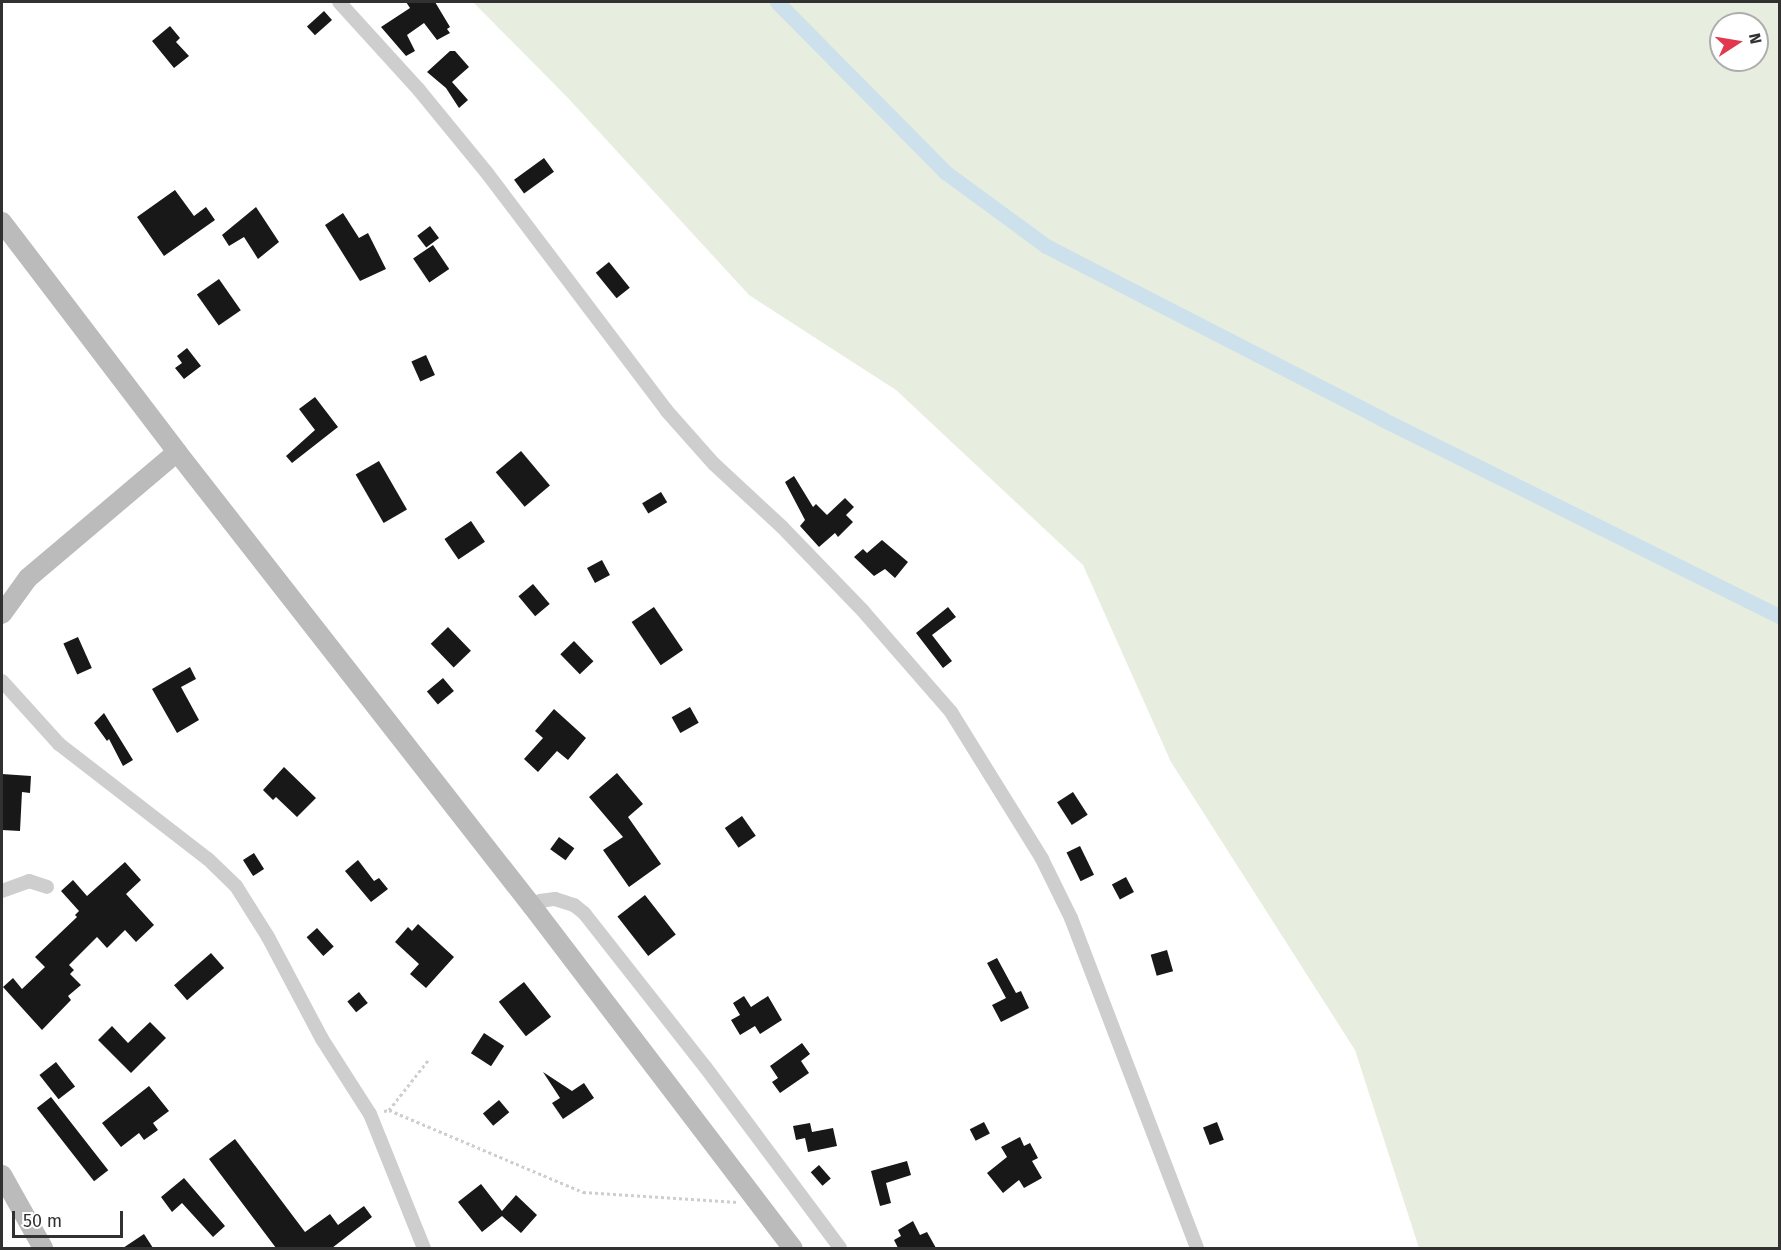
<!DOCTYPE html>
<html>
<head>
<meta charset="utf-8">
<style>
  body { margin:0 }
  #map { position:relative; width:1781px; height:1250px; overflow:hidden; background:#fff; font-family:"Fira Sans",sans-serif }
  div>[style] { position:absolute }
  .green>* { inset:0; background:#e7eddf }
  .canal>* { height:15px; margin:-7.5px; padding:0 7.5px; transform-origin:7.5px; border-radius:7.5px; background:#cce1ec }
  .building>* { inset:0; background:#181818; transform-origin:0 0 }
  .path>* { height:3px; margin-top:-1.5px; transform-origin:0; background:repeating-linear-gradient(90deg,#cecece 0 3px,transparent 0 6px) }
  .street>* { height:14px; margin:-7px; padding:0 7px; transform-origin:7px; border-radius:7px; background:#cecece }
  .secondary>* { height:20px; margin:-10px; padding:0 10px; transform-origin:10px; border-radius:10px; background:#bbb }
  span { translate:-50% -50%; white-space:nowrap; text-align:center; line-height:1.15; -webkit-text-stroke:6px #fff; paint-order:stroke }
  .frame { position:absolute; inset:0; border:3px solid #313131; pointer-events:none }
  .north { position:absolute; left:1709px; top:12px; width:60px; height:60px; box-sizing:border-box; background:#fff; border:2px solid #adadad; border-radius:50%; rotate:78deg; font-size:16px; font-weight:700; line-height:24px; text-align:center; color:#313131 }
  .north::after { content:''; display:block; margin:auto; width:21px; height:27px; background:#e2384e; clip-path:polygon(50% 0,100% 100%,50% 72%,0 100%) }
  .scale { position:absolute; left:12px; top:1211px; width:111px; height:27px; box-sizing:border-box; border:3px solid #313131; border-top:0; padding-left:8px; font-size:18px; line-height:21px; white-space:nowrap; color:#313131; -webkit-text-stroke:4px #fff; paint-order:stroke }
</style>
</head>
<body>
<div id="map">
  <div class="green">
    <i style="clip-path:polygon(evenodd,473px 2px,1779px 2px,1779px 1248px,1419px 1248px,1355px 1050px,1171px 762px,1083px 565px,896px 390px,749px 295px,568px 98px,473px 2px,1721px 24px,1757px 24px,1757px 60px,1721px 60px,1721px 24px)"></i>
  </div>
  <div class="canal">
    <i style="left:777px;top:2px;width:239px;rotate:45.3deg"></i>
    <i style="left:945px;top:172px;width:125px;rotate:36.2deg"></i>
    <i style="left:1046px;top:246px;width:378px;rotate:27.2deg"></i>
    <i style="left:1382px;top:419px;width:445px;rotate:26.4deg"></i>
  </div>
  <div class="building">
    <i style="clip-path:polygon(406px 2px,435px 2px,450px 27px,447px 29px,450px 33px,437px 40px,424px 23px,407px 35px,415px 51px,406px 56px,381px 27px,410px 8px)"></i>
    <i style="left:324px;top:11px;width:12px;height:23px;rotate:48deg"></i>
    <i style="clip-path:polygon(170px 26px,180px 38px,176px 42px,189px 56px,174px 68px,152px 41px)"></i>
    <i style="clip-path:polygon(450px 51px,455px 51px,469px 67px,452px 82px,468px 100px,459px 108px,446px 88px,427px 72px)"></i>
    <i style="left:544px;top:158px;width:17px;height:37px;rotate:54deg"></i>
    <i style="clip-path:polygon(175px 190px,194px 216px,206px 207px,215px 220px,164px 256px,137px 217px)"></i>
    <i style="clip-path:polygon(256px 207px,279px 242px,258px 259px,244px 237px,229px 246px,222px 235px)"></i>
    <i style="clip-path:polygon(343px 213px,359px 238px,368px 233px,386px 269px,360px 281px,325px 225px)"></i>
    <i style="left:430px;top:226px;width:15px;height:16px;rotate:53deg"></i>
    <i style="left:433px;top:245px;width:29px;height:24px;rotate:56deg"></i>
    <i style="left:609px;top:262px;width:33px;height:17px;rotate:51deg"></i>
    <i style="left:219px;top:279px;width:38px;height:27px;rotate:55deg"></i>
    <i style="clip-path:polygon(187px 348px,201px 366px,184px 379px,175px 368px,182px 363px,177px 356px)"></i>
    <i style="left:426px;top:355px;width:22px;height:16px;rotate:66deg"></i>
    <i style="clip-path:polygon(315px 397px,338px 427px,292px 463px,286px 456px,315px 430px,299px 409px)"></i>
    <i style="left:521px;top:451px;width:45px;height:33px;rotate:50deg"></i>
    <i style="left:379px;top:461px;width:56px;height:27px;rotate:60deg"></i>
    <i style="clip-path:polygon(794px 476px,813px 507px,816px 504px,827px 515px,845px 498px,854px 507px,846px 515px,853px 522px,838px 537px,835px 533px,819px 547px,800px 526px,805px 520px,785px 482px)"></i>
    <i style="left:661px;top:492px;width:12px;height:22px;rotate:59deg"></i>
    <i style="left:471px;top:521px;width:25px;height:32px;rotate:56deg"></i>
    <i style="clip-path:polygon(882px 540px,908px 562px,895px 578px,885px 569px,874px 576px,854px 557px,863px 549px,867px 553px)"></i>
    <i style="left:602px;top:560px;width:17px;height:17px;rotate:62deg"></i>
    <i style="left:533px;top:584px;width:26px;height:19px;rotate:50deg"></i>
    <i style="left:654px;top:607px;width:52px;height:27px;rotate:56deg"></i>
    <i style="clip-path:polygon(948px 607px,956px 617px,932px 635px,952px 661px,943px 668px,916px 633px)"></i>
    <i style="left:448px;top:627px;width:33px;height:24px;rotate:46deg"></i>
    <i style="left:78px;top:637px;width:34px;height:16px;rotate:66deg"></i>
    <i style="left:574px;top:641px;width:28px;height:19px;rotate:46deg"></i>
    <i style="clip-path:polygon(190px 667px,196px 679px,181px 687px,199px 720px,177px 733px,152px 689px)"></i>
    <i style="left:443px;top:678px;width:17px;height:21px;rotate:50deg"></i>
    <i style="left:690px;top:707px;width:18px;height:21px;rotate:61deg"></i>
    <i style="clip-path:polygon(554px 709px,586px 738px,568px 760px,557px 751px,538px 772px,524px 759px,543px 738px,535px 731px)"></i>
    <i style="clip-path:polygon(104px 713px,133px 760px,123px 766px,109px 739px,107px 741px,94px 723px)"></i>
    <i style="clip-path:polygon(284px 767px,316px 798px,297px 817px,276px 797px,273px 800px,263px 790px)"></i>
    <i style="clip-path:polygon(617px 773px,643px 804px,628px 817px,661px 864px,629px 887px,603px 850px,623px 837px,589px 797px)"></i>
    <i style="clip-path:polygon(2px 774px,31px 776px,30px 793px,22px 792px,20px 831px,2px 830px)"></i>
    <i style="left:1073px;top:792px;width:27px;height:19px;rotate:57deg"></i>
    <i style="left:742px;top:816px;width:24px;height:21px;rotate:55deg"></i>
    <i style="left:559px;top:837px;width:19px;height:15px;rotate:36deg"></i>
    <i style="left:1080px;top:846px;width:32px;height:15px;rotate:64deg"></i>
    <i style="left:254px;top:853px;width:19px;height:13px;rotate:58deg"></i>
    <i style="clip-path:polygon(358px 860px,374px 881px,379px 878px,388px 889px,371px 902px,345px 871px)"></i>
    <i style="clip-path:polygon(125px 862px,141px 880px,126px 894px,154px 925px,136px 942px,125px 930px,107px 948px,97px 937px,69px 965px,74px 970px,70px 974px,81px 985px,68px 996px,71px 1000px,42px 1030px,3px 987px,13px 978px,22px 989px,45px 967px,35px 957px,77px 917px,75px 915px,79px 911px,61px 891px,73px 880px,87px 896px)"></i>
    <i style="left:1126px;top:877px;width:17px;height:16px;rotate:62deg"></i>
    <i style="left:645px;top:895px;width:50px;height:35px;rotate:52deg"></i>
    <i style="clip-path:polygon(418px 924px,454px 957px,426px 988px,410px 974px,419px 964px,395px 942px,408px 927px,412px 931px)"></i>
    <i style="left:317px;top:928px;width:25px;height:14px;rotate:48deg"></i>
    <i style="left:1167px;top:950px;width:22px;height:17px;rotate:74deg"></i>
    <i style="left:211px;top:953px;width:20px;height:49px;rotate:49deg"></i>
    <i style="clip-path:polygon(997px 958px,1016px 993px,1021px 991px,1029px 1008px,1001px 1022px,992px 1005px,1006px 998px,987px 963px)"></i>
    <i style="left:524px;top:982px;width:44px;height:32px;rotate:52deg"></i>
    <i style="left:359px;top:992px;width:14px;height:15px;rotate:51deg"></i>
    <i style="clip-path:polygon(744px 996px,751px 1007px,768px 996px,782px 1020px,760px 1034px,755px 1026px,740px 1035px,731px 1020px,740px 1015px,733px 1003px)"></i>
    <i style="clip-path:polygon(150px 1022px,166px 1038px,131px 1073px,98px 1040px,112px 1026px,128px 1043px)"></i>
    <i style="left:484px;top:1033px;width:24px;height:24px;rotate:33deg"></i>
    <i style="clip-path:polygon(802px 1043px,810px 1054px,801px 1061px,809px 1073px,780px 1093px,772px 1082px,778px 1078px,770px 1066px)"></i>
    <i style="left:56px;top:1062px;width:31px;height:21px;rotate:52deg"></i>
    <i style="clip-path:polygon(543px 1072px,572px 1091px,584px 1083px,594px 1098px,563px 1119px,552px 1103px,560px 1098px)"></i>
    <i style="clip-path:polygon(149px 1086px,169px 1111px,153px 1123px,158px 1130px,144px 1140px,139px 1133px,121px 1147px,102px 1123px)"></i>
    <i style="left:51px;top:1097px;width:93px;height:18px;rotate:52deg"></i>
    <i style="left:499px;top:1100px;width:16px;height:21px;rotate:50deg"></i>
    <i style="left:984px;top:1122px;width:13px;height:16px;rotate:63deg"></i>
    <i style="left:1217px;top:1122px;width:19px;height:15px;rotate:69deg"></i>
    <i style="clip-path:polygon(810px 1123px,812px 1132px,833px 1128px,837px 1146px,808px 1152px,805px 1138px,796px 1140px,793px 1126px)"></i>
    <i style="clip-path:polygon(1020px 1137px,1024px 1146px,1030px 1143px,1038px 1158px,1032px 1161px,1042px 1178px,1024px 1188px,1019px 1180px,1003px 1193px,987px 1173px,1007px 1157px,1001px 1147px)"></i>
    <i style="clip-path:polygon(235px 1139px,305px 1232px,330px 1214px,338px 1225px,364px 1206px,372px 1217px,332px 1248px,276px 1248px,209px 1159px)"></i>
    <i style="clip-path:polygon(907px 1161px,911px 1175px,886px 1183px,891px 1203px,880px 1206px,871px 1171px)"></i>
    <i style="left:819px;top:1165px;width:18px;height:11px;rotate:49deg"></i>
    <i style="clip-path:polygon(184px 1178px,225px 1226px,213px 1237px,182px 1203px,172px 1212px,161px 1197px)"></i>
    <i style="clip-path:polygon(481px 1184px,502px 1211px,516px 1195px,537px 1215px,521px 1233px,502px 1216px,482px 1232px,458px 1202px)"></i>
    <i style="clip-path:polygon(913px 1221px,920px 1235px,927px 1232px,936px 1248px,898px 1248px,894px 1240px,901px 1236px,898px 1230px)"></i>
    <i style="clip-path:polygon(144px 1234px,153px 1248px,123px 1248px)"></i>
  </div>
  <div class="path">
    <i style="left:389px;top:1110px;width:65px;rotate:-51.9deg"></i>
    <i style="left:384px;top:1111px;width:5px;rotate:-11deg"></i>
    <i style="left:389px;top:1110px;width:211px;rotate:22.9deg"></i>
    <i style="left:583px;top:1192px;width:155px;rotate:3.7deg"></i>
  </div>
  <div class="street">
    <i style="left:339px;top:2px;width:119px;rotate:47.7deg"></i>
    <i style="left:419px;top:90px;width:107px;rotate:50.7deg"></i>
    <i style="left:487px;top:173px;width:297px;rotate:52.9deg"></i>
    <i style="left:666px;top:410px;width:72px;rotate:48.4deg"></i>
    <i style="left:714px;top:464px;width:93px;rotate:42.8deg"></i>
    <i style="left:782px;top:527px;width:117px;rotate:46deg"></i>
    <i style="left:863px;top:611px;width:134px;rotate:48.9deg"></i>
    <i style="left:951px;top:712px;width:173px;rotate:58.2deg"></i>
    <i style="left:1042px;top:859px;width:66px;rotate:63.8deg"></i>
    <i style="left:1071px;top:918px;width:353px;rotate:69.1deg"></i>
    <i style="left:2px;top:681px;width:85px;rotate:47.9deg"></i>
    <i style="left:59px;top:744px;width:188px;rotate:37.7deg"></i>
    <i style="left:208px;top:859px;width:39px;rotate:44deg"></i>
    <i style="left:236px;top:886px;width:60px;rotate:57.9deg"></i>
    <i style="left:268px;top:937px;width:115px;rotate:62.1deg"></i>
    <i style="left:322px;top:1039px;width:89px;rotate:57.4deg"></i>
    <i style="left:370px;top:1114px;width:144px;rotate:68.1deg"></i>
    <i style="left:2px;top:891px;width:29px;rotate:-20deg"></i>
    <i style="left:29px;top:881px;width:19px;rotate:18deg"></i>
    <i style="left:532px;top:906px;width:9px;rotate:-32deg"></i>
    <i style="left:540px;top:901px;width:15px;rotate:-8deg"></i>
    <i style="left:555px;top:899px;width:20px;rotate:18deg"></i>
    <i style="left:574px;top:905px;width:13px;rotate:39deg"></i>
    <i style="left:584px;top:913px;width:197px;rotate:51.8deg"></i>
    <i style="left:706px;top:1068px;width:224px;rotate:53.3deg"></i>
  </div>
  <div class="secondary">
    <i style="left:2px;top:222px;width:289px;rotate:52.7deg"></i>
    <i style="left:177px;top:452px;width:576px;rotate:51.98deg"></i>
    <i style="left:532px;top:906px;width:430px;rotate:52.7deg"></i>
    <i style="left:2px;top:614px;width:44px;rotate:-54.2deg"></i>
    <i style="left:28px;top:578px;width:195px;rotate:-40.2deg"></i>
    <i style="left:2px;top:1175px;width:84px;rotate:60.7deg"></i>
  </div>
  <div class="frame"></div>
  <div class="north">N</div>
  <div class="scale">50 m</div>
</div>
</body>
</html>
